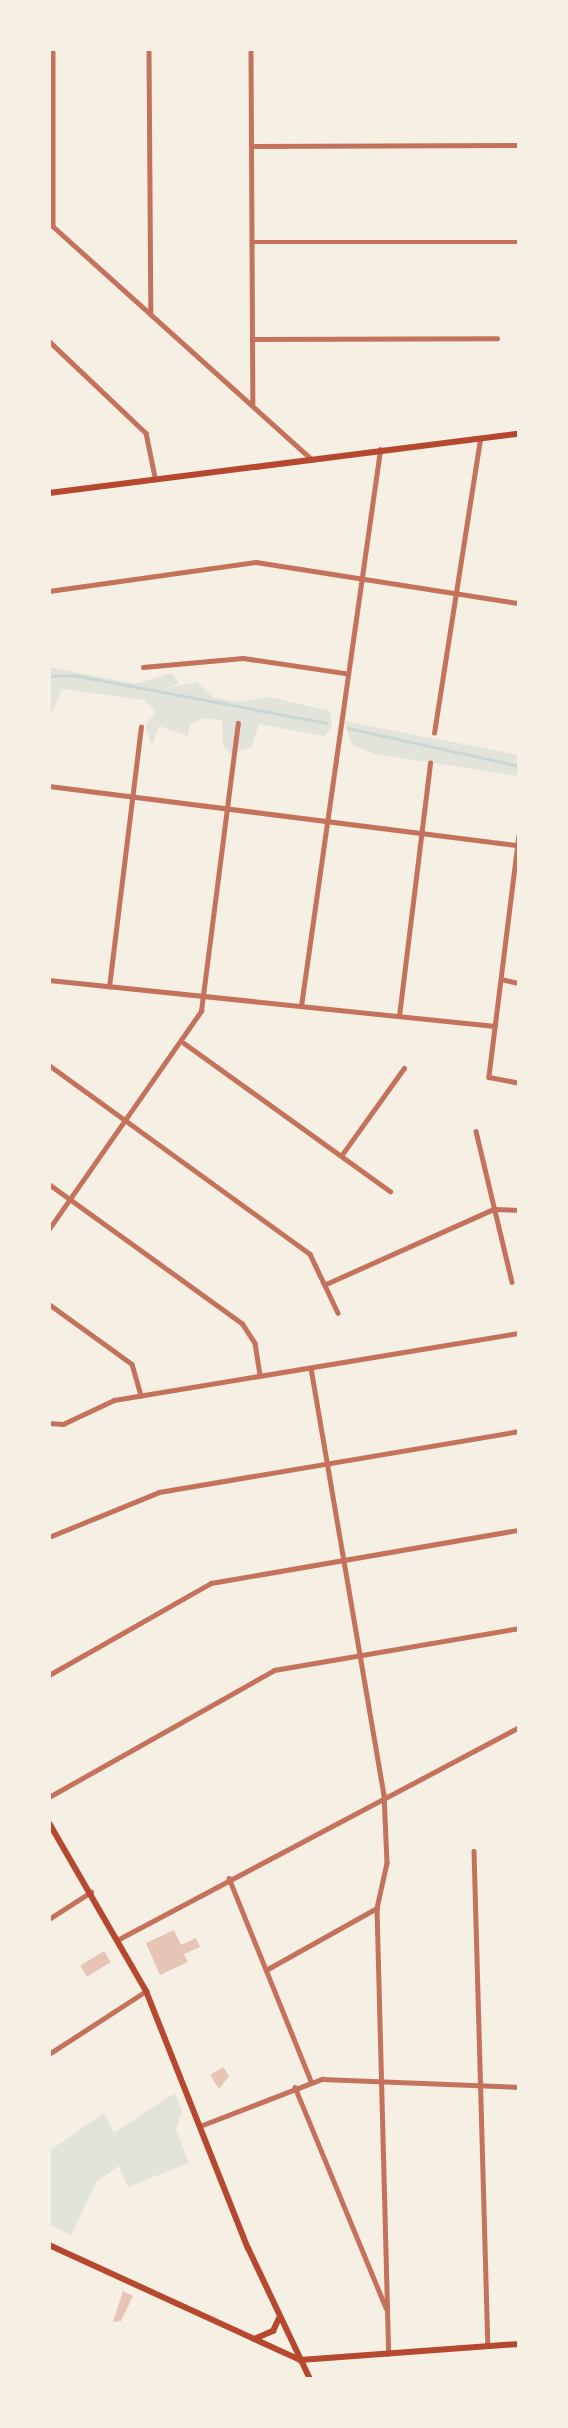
<!DOCTYPE html>
<html>
<head>
<meta charset="utf-8">
<style>
  body { margin:0 }
  #map { position:relative; width:568px; height:2428px; overflow:hidden; background:#f6efe4; font-family:"Open Sans",sans-serif }
  div>[style] { position:absolute }
  .green>* { inset:0; background:#e2e4dc }
  .stream>* { height:2.5px; margin:-1.25px; padding:0 1.25px; transform-origin:1.25px; border-radius:1.25px; background:#c9d6d2 }
  .building>* { inset:0; background:#e6c5b7; transform-origin:0 0 }
  .minor>* { height:4.5px; margin:-2.25px; padding:0 2.25px; transform-origin:2.25px; border-radius:2.25px; background:#c5725c }
  .tertiary>* { height:5px; margin:-2.5px; padding:0 2.5px; transform-origin:2.5px; border-radius:2.5px; background:#c5725c }
  .secondary>* { height:6px; margin:-3px; padding:0 3px; transform-origin:3px; border-radius:3px; background:#b5482f }
  span { translate:-50% -50%; white-space:nowrap; text-align:center; line-height:1.15; -webkit-text-stroke:5px #f6efe4; paint-order:stroke }
  .frame { position:absolute; inset:0; border:51px solid #f6efe4; pointer-events:none }
</style>
</head>
<body>
<div id="map">
  <div class="green">
    <i style="clip-path:polygon(49px 667px,135px 684px,172px 673px,179px 683px,167px 688px,197px 682px,214px 698px,242px 702px,270px 697px,330px 711px,332px 727px,324px 736px,259px 724px,251px 747px,231px 754px,223px 746px,222px 721px,204px 718px,190px 724px,188px 736px,159px 726px,152px 746px,145px 725px,156px 712px,144px 700px,62px 689px,49px 719px)"></i>
    <i style="clip-path:polygon(344px 721px,519px 755px,519px 776px,375px 754px,352px 745px)"></i>
    <i style="clip-path:polygon(175px 2093px,182px 2111px,176px 2130px,189px 2163px,128px 2187px,119px 2166px,97px 2181px,71px 2235px,49px 2224px,49px 2151px,104px 2113px,114px 2133px)"></i>
  </div>
  <div class="stream">
    <i style="left:49px;top:676px;width:24px;rotate:-2deg"></i>
    <i style="left:73px;top:675px;width:258px;rotate:10.7deg"></i>
    <i style="left:348px;top:728px;width:175px;rotate:12.5deg"></i>
  </div>
  <div class="building">
    <i style="clip-path:polygon(174px 1930px,181px 1945px,196px 1938px,200px 1947px,184px 1954px,188px 1962px,160px 1975px,146px 1943px)"></i>
    <i style="left:104px;top:1951px;width:13px;height:28px;rotate:58deg"></i>
    <i style="clip-path:polygon(223px 2067px,229px 2076px,219px 2089px,210px 2075px)"></i>
    <i style="clip-path:polygon(123px 2291px,133px 2296px,121px 2321px,113px 2322px)"></i>
  </div>
  <div class="minor">
    <i style="left:53px;top:49px;width:177px;rotate:90deg"></i>
    <i style="left:149px;top:49px;width:262px;rotate:89.6deg"></i>
    <i style="left:251px;top:49px;width:355px;rotate:89.7deg"></i>
    <i style="left:251px;top:146px;width:268px;rotate:-0.2deg"></i>
    <i style="left:252px;top:242px;width:267px"></i>
    <i style="left:252px;top:339px;width:245px;rotate:-0.2deg"></i>
    <i style="left:49px;top:341px;width:134px;rotate:43.5deg"></i>
    <i style="left:146px;top:433px;width:45px;rotate:78.4deg"></i>
    <i style="left:49px;top:591px;width:209px;rotate:-8deg"></i>
    <i style="left:256px;top:562px;width:266px;rotate:8.9deg"></i>
    <i style="left:143px;top:667px;width:100px;rotate:-5.1deg"></i>
    <i style="left:243px;top:658px;width:103px;rotate:8.4deg"></i>
    <i style="left:434px;top:733px;width:298px;rotate:-81.1deg"></i>
    <i style="left:49px;top:786px;width:474px;rotate:7.2deg"></i>
    <i style="left:519px;top:835px;width:244px;rotate:97.1deg"></i>
    <i style="left:489px;top:1077px;width:31px;rotate:11deg"></i>
    <i style="left:501px;top:979px;width:18px;rotate:13deg"></i>
    <i style="left:49px;top:980px;width:448px;rotate:5.9deg"></i>
    <i style="left:109px;top:987px;width:262px;rotate:-83deg"></i>
    <i style="left:301px;top:1006px;width:562px;rotate:-81.91deg"></i>
    <i style="left:399px;top:1016px;width:255px;rotate:-83deg"></i>
    <i style="left:184px;top:1043px;width:254px;rotate:35.7deg"></i>
    <i style="left:49px;top:1065px;width:322px;rotate:35.9deg"></i>
    <i style="left:310px;top:1254px;width:65px;rotate:64.6deg"></i>
    <i style="left:476px;top:1131px;width:155px;rotate:76.6deg"></i>
    <i style="left:341px;top:1156px;width:108px;rotate:-54.4deg"></i>
    <i style="left:49px;top:1184px;width:238px;rotate:35.8deg"></i>
    <i style="left:242px;top:1323px;width:24px;rotate:57deg"></i>
    <i style="left:255px;top:1343px;width:33px;rotate:81deg"></i>
    <i style="left:49px;top:1229px;width:266px;rotate:-55.1deg"></i>
    <i style="left:201px;top:1011px;width:290px;rotate:-82.7deg"></i>
    <i style="left:326px;top:1284px;width:184px;rotate:-24.1deg"></i>
    <i style="left:494px;top:1209px;width:25px;rotate:2deg"></i>
    <i style="left:49px;top:1304px;width:102px;rotate:35.9deg"></i>
    <i style="left:132px;top:1364px;width:33px;rotate:74deg"></i>
    <i style="left:311px;top:1368px;width:432px;rotate:80.3deg"></i>
    <i style="left:384px;top:1794px;width:69px;rotate:87.5deg"></i>
    <i style="left:387px;top:1863px;width:46px;rotate:102.5deg"></i>
    <i style="left:377px;top:1908px;width:446px;rotate:88.5deg"></i>
    <i style="left:49px;top:1423px;width:14px;rotate:4deg"></i>
    <i style="left:63px;top:1424px;width:56px;rotate:-25.2deg"></i>
    <i style="left:114px;top:1400px;width:411px;rotate:-9.4deg"></i>
    <i style="left:49px;top:1537px;width:119px;rotate:-22.2deg"></i>
    <i style="left:159px;top:1492px;width:365px;rotate:-9.6deg"></i>
    <i style="left:49px;top:1675px;width:186px;rotate:-29.6deg"></i>
    <i style="left:211px;top:1583px;width:313px;rotate:-9.8deg"></i>
    <i style="left:49px;top:1797px;width:258px;rotate:-29.4deg"></i>
    <i style="left:274px;top:1670px;width:249px;rotate:-9.7deg"></i>
    <i style="left:474px;top:1851px;width:495px;rotate:88.4deg"></i>
    <i style="left:229px;top:1878px;width:219px;rotate:68deg"></i>
    <i style="left:49px;top:1919px;width:50px;rotate:-32.7deg"></i>
    <i style="left:119px;top:1939px;width:453px;rotate:-27.9deg"></i>
    <i style="left:266px;top:1970px;width:127px;rotate:-29.2deg"></i>
    <i style="left:49px;top:2054px;width:116px;rotate:-33deg"></i>
    <i style="left:295px;top:2087px;width:239px;rotate:67.6deg"></i>
    <i style="left:200px;top:2126px;width:131px;rotate:-21.1deg"></i>
    <i style="left:322px;top:2079px;width:197px;rotate:2.3deg"></i>
  </div>
  <div class="tertiary">
    <i style="left:49px;top:223px;width:351px;rotate:42deg"></i>
  </div>
  <div class="secondary">
    <i style="left:49px;top:493px;width:474px;rotate:-7.2deg"></i>
    <i style="left:49px;top:1823px;width:194px;rotate:60deg"></i>
    <i style="left:146px;top:1991px;width:277px;rotate:68.4deg"></i>
    <i style="left:248px;top:2248px;width:145px;rotate:64.7deg"></i>
    <i style="left:49px;top:2245px;width:276px;rotate:24.6deg"></i>
    <i style="left:300px;top:2360px;width:220px;rotate:-4.2deg"></i>
    <i style="left:254px;top:2339px;width:21px;rotate:-23deg"></i>
    <i style="left:273px;top:2331px;width:14px;rotate:-65deg"></i>
  </div>
  <div class="frame"></div>
</div>
</body>
</html>
